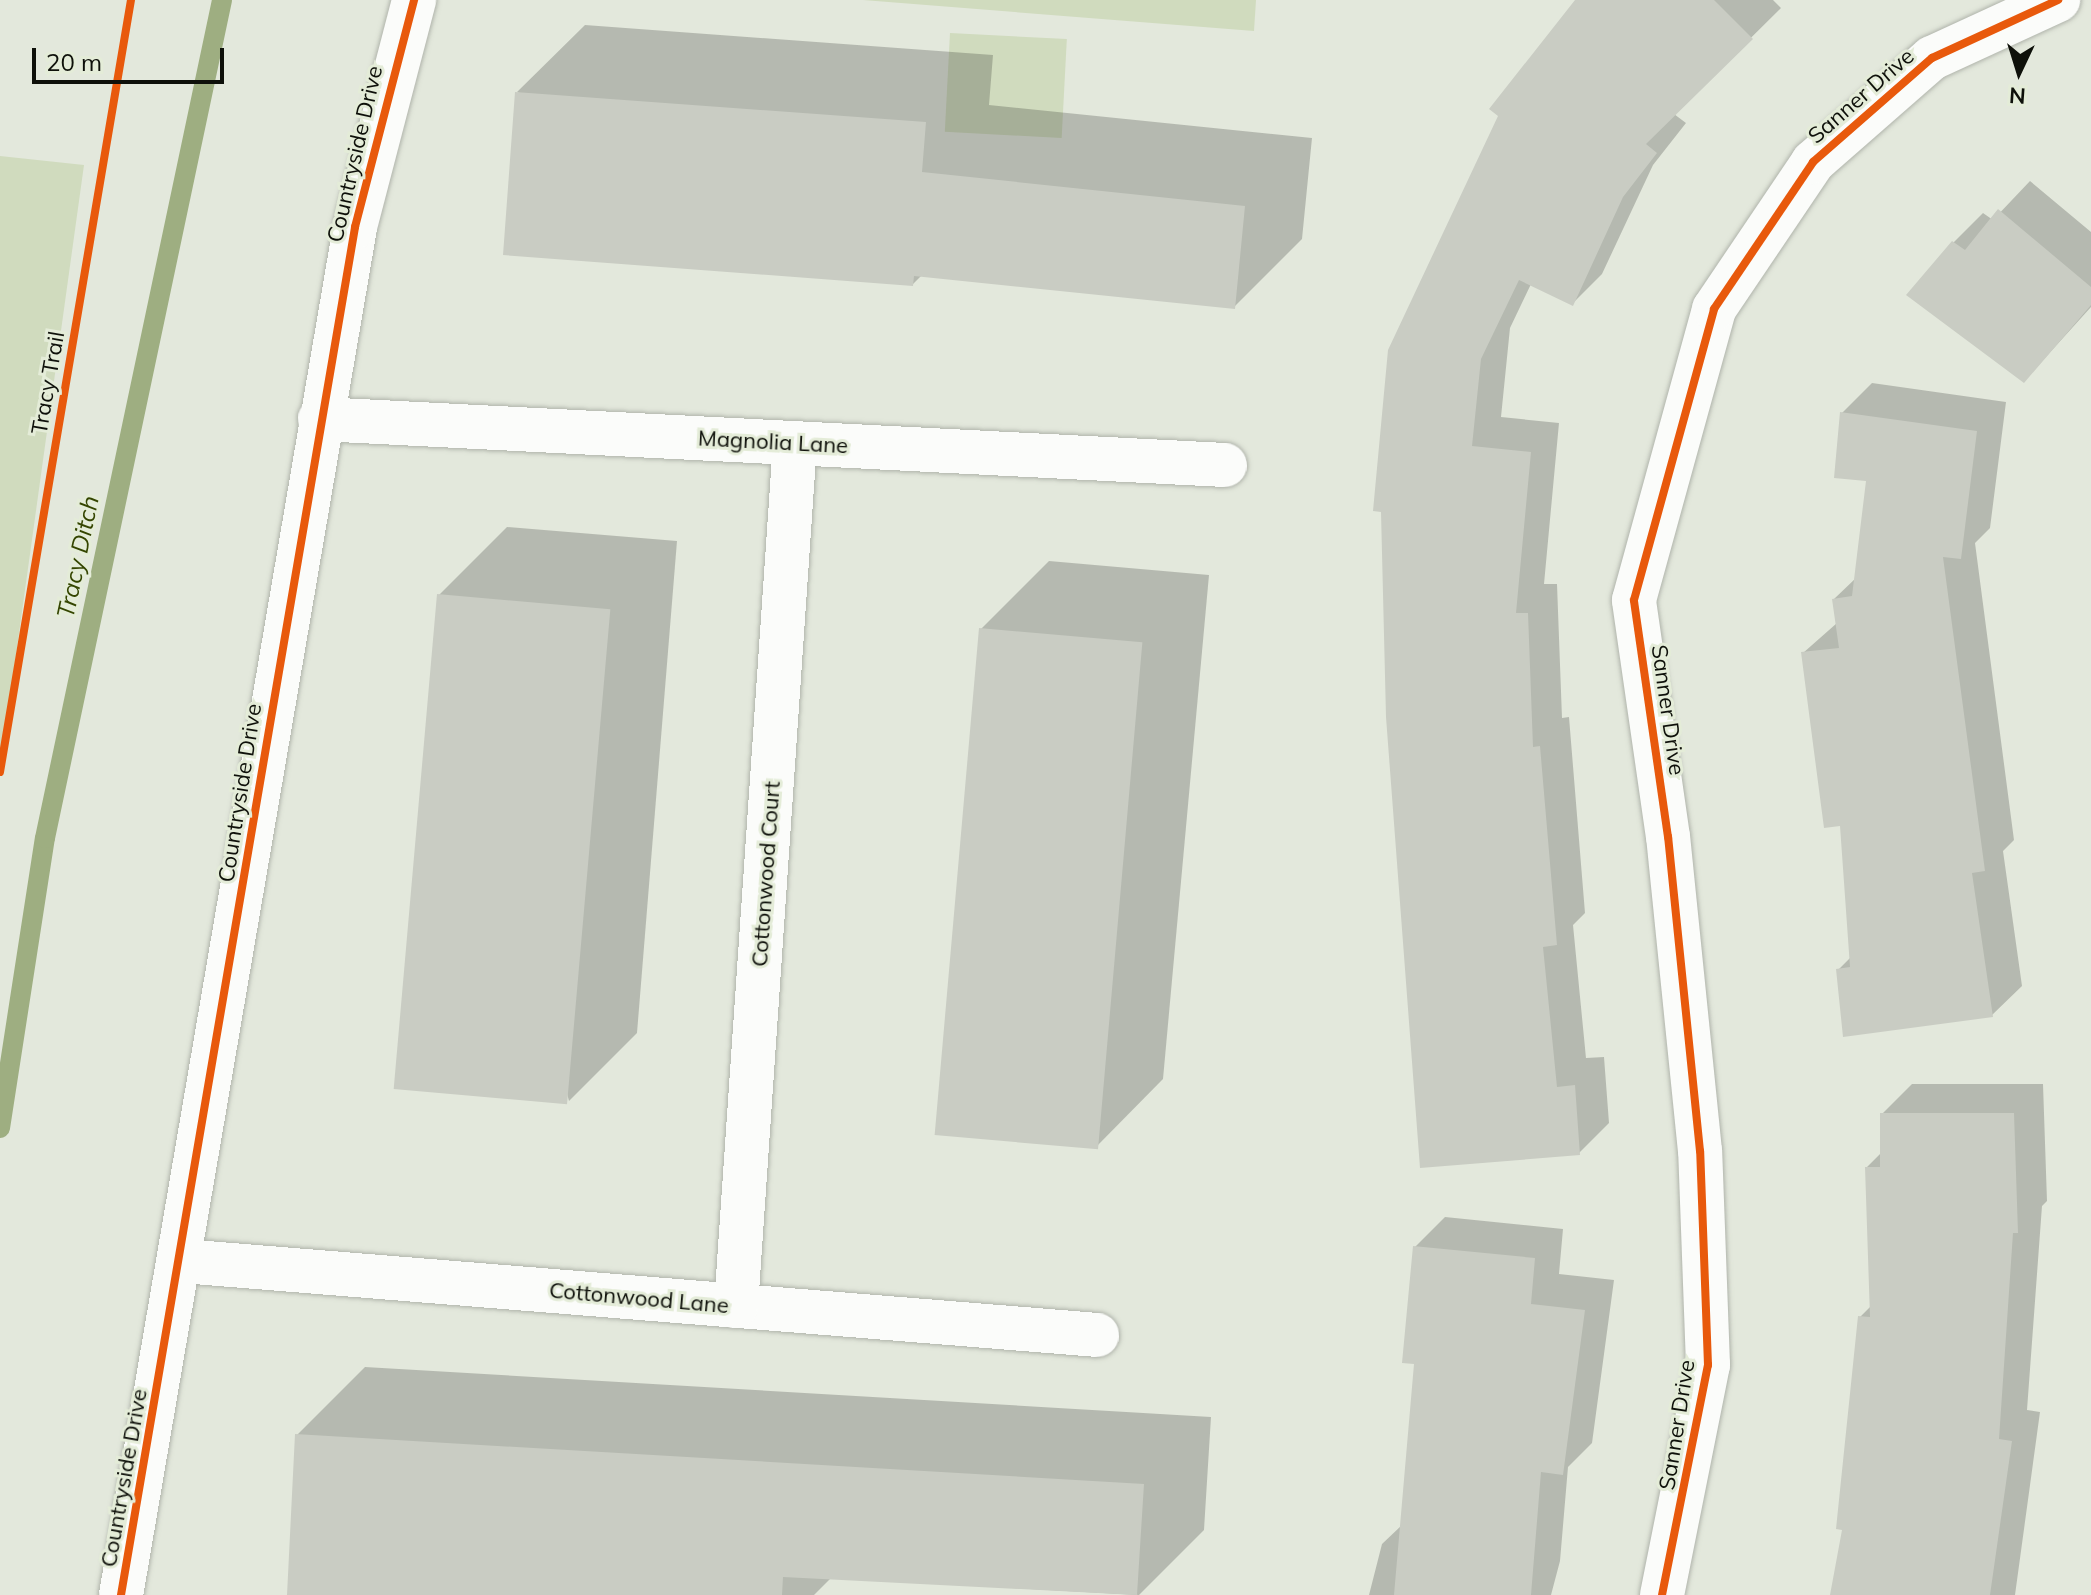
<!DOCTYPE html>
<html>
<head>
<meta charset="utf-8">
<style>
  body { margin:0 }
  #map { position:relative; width:2091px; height:1595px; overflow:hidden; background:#e3e8dc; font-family:Mulish,sans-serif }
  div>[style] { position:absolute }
  .green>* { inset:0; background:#d0dbbe; transform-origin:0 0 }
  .shadow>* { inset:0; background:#0003 }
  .stream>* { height:20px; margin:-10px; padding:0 10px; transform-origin:10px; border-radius:10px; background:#9eae81 }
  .building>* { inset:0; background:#c9ccc3; transform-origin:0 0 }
  .roads { filter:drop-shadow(0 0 2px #b0b4ab) drop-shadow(0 0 2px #b0b4ab) }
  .minor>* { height:44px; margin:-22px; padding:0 22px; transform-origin:22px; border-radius:22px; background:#fbfcfa }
  .cycleway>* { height:8px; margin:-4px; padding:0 4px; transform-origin:4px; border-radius:4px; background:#e8590c }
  span { translate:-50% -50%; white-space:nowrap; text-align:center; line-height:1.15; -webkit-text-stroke:6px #e4ecd8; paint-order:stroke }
  .street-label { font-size:22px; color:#0e100a }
  .water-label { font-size:24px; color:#344500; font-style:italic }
  .north { position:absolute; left:1979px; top:32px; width:80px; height:80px; -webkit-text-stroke:6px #e4ecd8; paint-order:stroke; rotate:184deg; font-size:22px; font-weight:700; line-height:32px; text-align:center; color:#0e100a }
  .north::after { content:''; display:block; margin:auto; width:28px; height:36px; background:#0e100a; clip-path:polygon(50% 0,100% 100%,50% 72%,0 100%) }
  .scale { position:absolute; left:32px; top:48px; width:192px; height:36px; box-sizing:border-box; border:4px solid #0e100a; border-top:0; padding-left:10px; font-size:24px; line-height:28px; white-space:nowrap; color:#0e100a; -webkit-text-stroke:6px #e4ecd8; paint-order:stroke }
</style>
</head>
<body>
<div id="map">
  <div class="green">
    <i style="clip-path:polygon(863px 0,1256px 0,1254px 31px)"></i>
    <i style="left:950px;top:33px;width:117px;height:99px;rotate:3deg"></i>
    <i style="clip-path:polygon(0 156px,84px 165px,0 770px)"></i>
  </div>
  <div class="shadow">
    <i style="clip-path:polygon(1577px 0,1773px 0,1781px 8px,1674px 114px,1686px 123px,1653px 165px,1602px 274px,1573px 303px,1531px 284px,1510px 328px,1501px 417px,1559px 423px,1544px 584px,1557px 584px,1562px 718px,1569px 717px,1585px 913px,1573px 925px,1586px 1058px,1604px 1057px,1609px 1123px,1579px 1153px,1422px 1165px,1383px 510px)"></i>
    <i style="clip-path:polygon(585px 25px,993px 55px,989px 105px,1312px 138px,1302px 239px,1234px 307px,922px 275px,913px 284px,517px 92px)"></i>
    <i style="clip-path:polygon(2030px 181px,2091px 232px,2091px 307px,2024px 381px,1953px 243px,1983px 213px,1993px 220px)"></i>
    <i style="clip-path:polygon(1872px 383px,2006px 402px,1990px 528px,1975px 543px,2014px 840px,2003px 851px,2022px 986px,1992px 1015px,1838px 970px,1851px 957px,1842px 824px,1803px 653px,1837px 623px,1834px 599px,1857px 577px,1868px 479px,1842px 413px)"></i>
    <i style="clip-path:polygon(507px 527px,677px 541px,637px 1033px,569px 1101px,439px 595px)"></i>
    <i style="clip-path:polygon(1049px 561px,1209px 575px,1163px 1079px,1096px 1147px,981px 629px)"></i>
    <i style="clip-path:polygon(1912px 1084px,2043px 1084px,2047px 1201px,2042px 1206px,2027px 1410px,2040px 1412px,2015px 1595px,1832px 1595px,1845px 1528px,1860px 1317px,1872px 1305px,1867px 1167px,1882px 1152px,1882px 1114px)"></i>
    <i style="clip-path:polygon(1445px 1217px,1563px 1229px,1559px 1274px,1614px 1280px,1592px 1443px,1568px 1467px,1560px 1561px,1551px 1595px,1369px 1595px,1382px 1544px,1402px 1525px,1416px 1362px,1415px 1247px)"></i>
    <i style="clip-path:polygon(365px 1367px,1211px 1417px,1204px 1530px,1139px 1595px,831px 1578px,814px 1595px,289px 1595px,297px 1435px)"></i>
  </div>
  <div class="stream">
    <i style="left:0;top:1128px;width:293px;rotate:-81.2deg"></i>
    <i style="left:45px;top:838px;width:856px;rotate:-78.07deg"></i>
  </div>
  <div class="building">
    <i style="clip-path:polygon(1575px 0,1714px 0,1753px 39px,1646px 144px,1657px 153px,1623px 197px,1573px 306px,1519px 280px,1481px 359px,1472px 446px,1531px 452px,1516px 613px,1528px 613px,1533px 747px,1540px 746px,1557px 945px,1543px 947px,1557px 1087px,1575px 1085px,1580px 1155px,1420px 1168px,1386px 717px,1381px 512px,1373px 511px,1388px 350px,1498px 116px,1489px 109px)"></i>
    <i style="clip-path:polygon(515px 92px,926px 122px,922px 172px,1245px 206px,1235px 309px,914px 276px,913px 286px,503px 255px)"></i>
    <i style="clip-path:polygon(1998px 209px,2091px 287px,2091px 305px,2024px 383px,1906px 295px,1952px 241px,1965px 250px)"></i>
    <i style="clip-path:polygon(1840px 412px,1977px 431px,1961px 559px,1943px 557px,1985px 871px,1972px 873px,1993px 1017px,1843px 1037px,1836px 969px,1850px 967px,1840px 826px,1824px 828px,1801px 652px,1839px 648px,1832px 599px,1852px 596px,1866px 481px,1834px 478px)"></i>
    <i style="left:437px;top:594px;width:174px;height:497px;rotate:5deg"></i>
    <i style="left:979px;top:628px;width:164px;height:509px;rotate:5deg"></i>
    <i style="clip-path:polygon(1880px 1113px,2014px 1113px,2018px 1233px,2013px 1233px,1999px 1439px,2012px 1441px,1990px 1595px,1830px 1595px,1842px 1530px,1836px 1529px,1858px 1316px,1870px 1317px,1865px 1167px,1880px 1167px)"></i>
    <i style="clip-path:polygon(1413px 1246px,1535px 1258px,1531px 1304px,1585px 1310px,1563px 1475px,1541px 1472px,1531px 1595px,1394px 1595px,1414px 1364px,1402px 1363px)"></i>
    <i style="clip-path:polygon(295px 1434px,1144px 1484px,1137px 1595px,783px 1577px,782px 1595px,287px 1595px)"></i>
  </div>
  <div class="roads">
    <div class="minor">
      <i style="left:320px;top:419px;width:906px;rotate:2.91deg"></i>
      <i style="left:182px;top:1261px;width:918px;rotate:4.62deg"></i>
      <i style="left:736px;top:1306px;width:865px;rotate:-86.09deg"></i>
      <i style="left:121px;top:1595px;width:1388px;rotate:-80.29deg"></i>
      <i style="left:355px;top:227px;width:235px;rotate:-75.4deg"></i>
      <i style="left:1662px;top:1595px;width:235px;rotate:-78.7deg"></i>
      <i style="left:1708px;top:1365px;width:214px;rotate:-92.1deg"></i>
      <i style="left:1700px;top:1151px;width:316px;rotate:-95.8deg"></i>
      <i style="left:1668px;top:837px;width:239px;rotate:-98.2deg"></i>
      <i style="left:1634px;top:600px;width:302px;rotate:-74.6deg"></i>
      <i style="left:1714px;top:309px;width:177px;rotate:-56deg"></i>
      <i style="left:1813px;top:162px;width:158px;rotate:-41.2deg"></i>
      <i style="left:1932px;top:58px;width:139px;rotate:-24.7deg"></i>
    </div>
  </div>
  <div class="cycleway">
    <i style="left:0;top:772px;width:783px;rotate:-80.37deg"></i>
    <i style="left:121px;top:1595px;width:1388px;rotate:-80.29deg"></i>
    <i style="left:355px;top:227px;width:235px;rotate:-75.4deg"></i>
    <i style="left:1662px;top:1595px;width:235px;rotate:-78.7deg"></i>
    <i style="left:1708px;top:1365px;width:214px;rotate:-92.1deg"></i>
    <i style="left:1700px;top:1151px;width:316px;rotate:-95.8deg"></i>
    <i style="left:1668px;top:837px;width:239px;rotate:-98.2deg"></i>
    <i style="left:1634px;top:600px;width:302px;rotate:-74.6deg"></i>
    <i style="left:1714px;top:309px;width:177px;rotate:-56deg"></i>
    <i style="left:1813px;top:162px;width:158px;rotate:-41.2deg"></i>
    <i style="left:1932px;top:58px;width:139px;rotate:-24.7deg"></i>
  </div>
  <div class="street-label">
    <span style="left:1861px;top:96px;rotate:-41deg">Sanner Drive</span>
    <span style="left:355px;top:154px;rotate:-77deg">Countryside Drive</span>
    <span style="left:48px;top:383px;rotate:-80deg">Tracy Trail</span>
    <span style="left:773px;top:442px;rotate:3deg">Magnolia Lane</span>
    <span style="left:1668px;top:710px;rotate:82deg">Sanner Drive</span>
    <span style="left:240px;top:793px;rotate:-81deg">Countryside Drive</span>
    <span style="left:766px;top:874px;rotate:-86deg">Cottonwood Court</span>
    <span style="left:639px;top:1298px;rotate:5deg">Cottonwood Lane</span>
    <span style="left:1677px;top:1425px;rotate:-81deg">Sanner Drive</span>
    <span style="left:124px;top:1478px;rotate:-80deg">Countryside Drive</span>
  </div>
  <div class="water-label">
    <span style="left:78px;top:557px;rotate:-78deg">Tracy Ditch</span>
  </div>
  <div class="north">N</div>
  <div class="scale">20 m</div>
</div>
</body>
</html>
